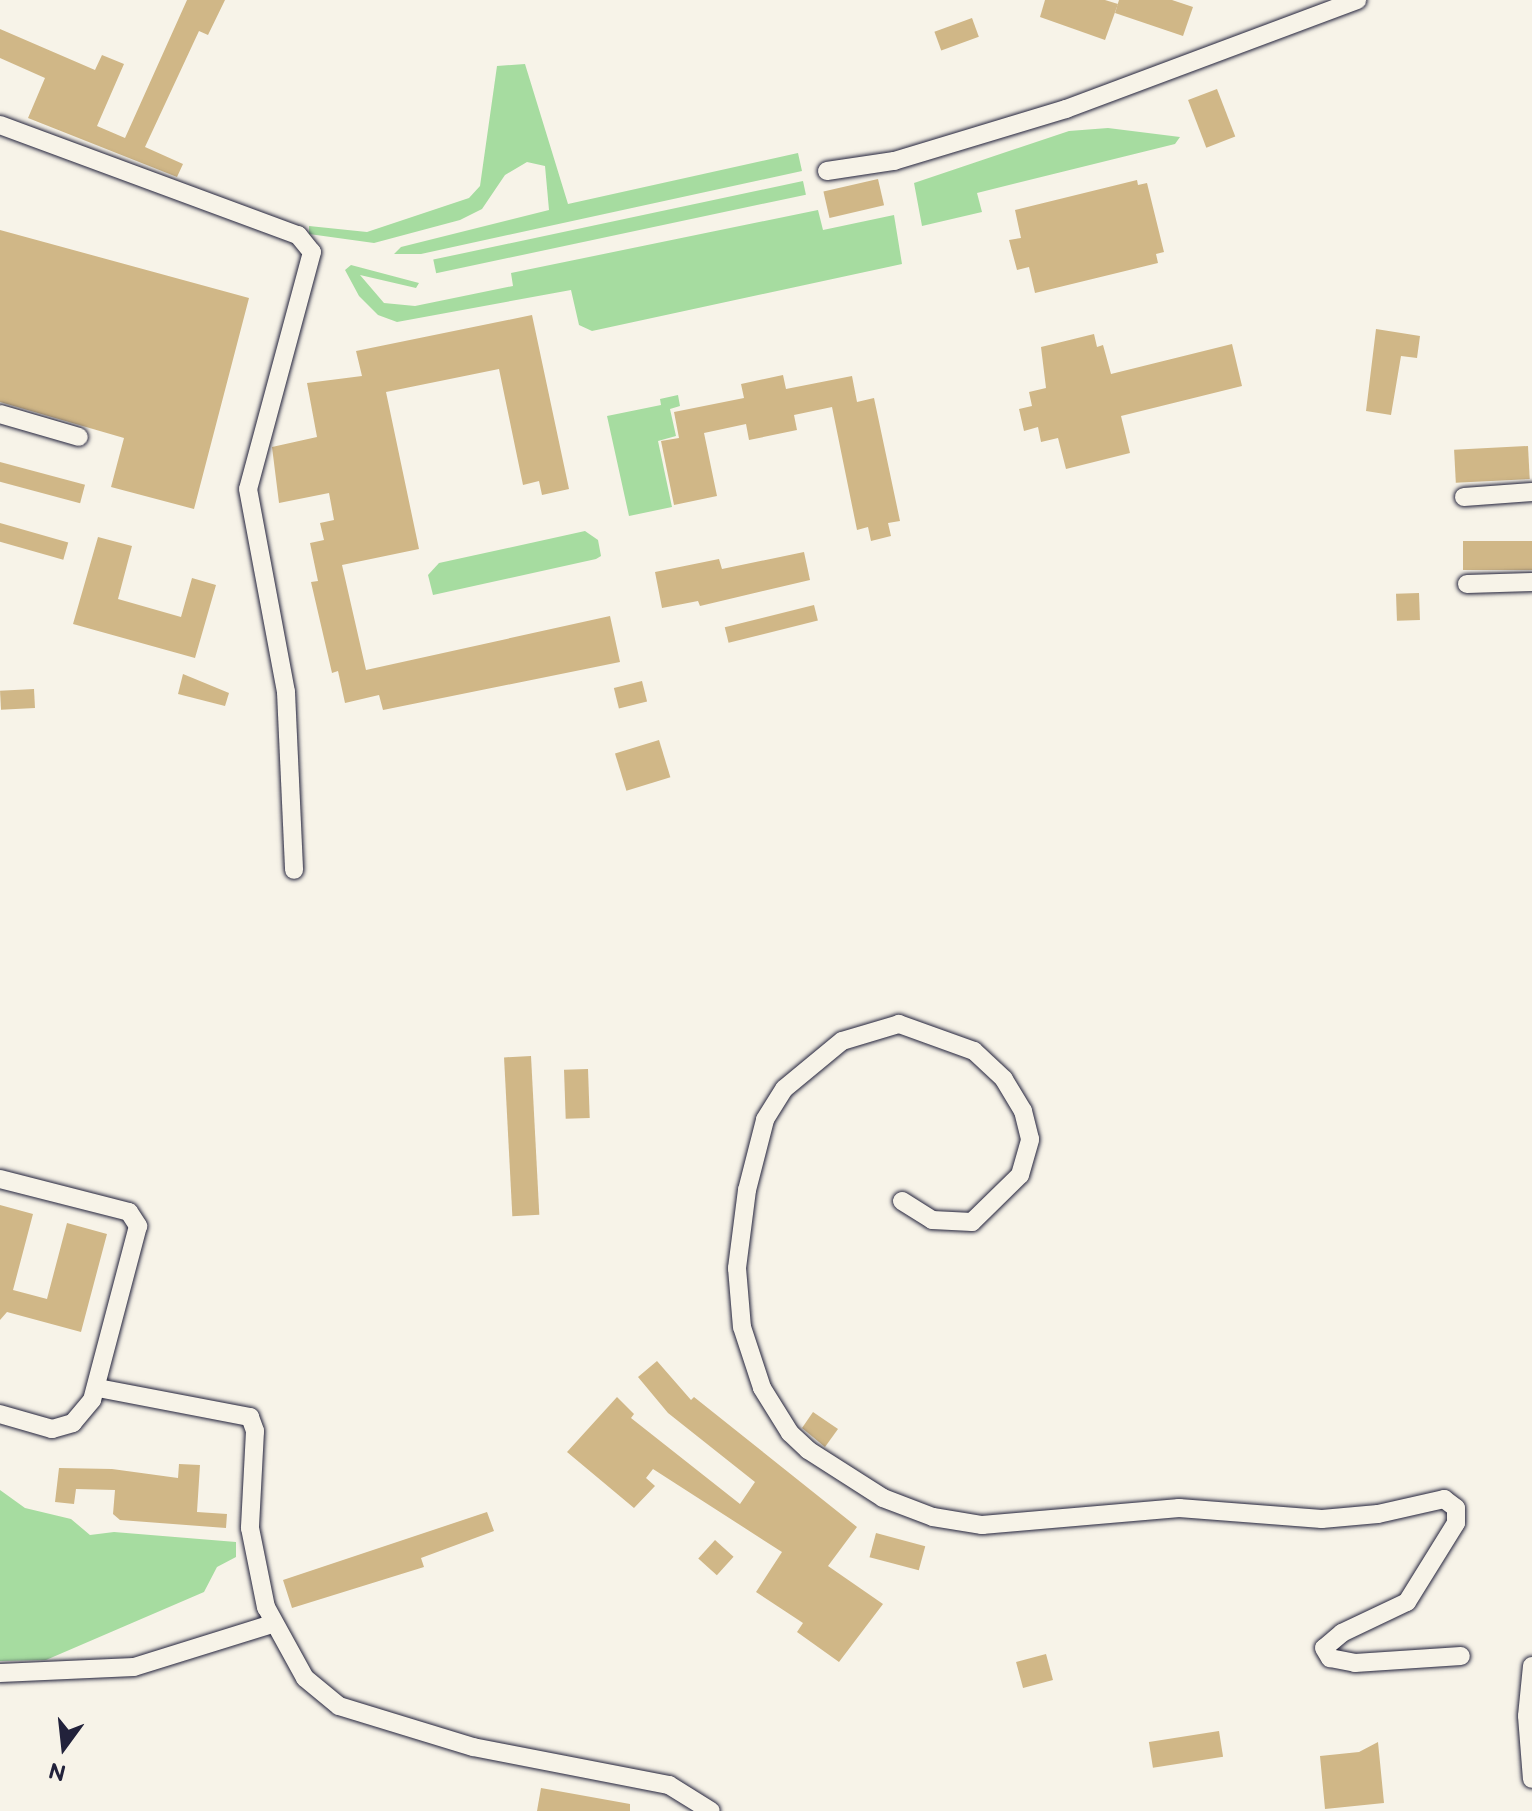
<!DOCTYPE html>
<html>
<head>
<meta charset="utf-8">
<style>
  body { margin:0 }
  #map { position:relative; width:1532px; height:1811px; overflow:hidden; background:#f7f3e8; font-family:"Balsamiq Sans",sans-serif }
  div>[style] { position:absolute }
  .green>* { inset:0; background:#a6dca0; transform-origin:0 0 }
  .building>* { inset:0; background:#d0b787; transform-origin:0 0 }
  .roads { filter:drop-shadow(0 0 2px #22223b) drop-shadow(0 0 2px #22223b) }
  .minor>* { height:18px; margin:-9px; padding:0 9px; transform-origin:9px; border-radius:9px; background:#f7f3e8 }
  span { translate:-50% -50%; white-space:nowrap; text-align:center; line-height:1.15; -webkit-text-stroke:8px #f7f3e8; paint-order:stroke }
  .north { position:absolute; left:24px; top:1707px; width:80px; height:80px; -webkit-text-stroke:6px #f7f3e8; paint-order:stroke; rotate:195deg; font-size:22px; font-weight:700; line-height:32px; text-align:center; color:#22223b }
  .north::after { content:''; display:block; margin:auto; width:28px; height:36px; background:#22223b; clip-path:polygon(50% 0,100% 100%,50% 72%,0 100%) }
</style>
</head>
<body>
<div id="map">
  <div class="green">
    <i style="clip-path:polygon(525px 64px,568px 204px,798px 153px,802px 171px,421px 254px,394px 254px,401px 247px,549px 210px,545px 166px,527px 162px,505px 175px,482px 209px,460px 220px,374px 243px,309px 234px,309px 226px,367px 232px,469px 198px,480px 186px,497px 66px)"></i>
    <i style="clip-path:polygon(1108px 128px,1180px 137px,1175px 144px,977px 193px,982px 212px,922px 226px,914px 183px,1069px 131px)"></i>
    <i style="left:803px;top:181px;width:14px;height:378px;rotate:78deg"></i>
    <i style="clip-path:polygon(818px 210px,823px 230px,894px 215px,902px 264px,592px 331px,579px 325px,571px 290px,397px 322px,378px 315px,359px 296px,345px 270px,351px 265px,419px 283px,416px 288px,360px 275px,384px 303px,415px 306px,513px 286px,511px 273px)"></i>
    <i style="clip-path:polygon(678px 395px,680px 406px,670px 409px,676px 436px,658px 441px,672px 507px,629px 516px,607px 416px,661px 405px,660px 399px)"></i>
    <i style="clip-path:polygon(585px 531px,598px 540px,601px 556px,596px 559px,433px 595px,428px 575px,439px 563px)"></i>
    <i style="clip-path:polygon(0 1490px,25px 1508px,71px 1519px,90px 1535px,114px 1532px,236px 1542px,236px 1557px,217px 1567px,204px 1592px,46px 1660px,0 1661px)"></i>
  </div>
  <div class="building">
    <i style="clip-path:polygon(187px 0,225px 0,208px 35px,199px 31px,145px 147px,183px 164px,177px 177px,28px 118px,45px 78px,0 58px,0 29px,95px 70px,102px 55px,124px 64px,97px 126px,125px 138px)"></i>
    <i style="clip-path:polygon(1045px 0,1105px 0,1118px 4px,1105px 40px,1040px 17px)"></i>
    <i style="clip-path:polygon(1119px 0,1172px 0,1193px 7px,1183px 36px,1115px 13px)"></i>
    <i style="left:972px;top:18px;width:20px;height:40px;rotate:70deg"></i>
    <i style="left:1217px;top:89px;width:51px;height:31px;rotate:69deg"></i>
    <i style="left:878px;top:179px;width:27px;height:56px;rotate:77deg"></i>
    <i style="clip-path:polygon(1137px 180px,1138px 185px,1147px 183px,1164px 252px,1156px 254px,1158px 263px,1035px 293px,1029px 267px,1017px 270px,1009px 240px,1021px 238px,1015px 210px)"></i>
    <i style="clip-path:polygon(0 230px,249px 298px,194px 509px,111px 487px,124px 438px,0 402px)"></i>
    <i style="clip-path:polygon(532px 315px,569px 489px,542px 495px,539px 481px,523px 485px,499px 369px,386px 392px,419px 549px,342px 565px,366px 670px,610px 616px,620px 662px,383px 710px,379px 695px,345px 703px,338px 671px,332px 673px,311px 582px,318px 581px,310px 543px,324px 540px,320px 523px,334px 520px,329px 493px,279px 503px,272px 447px,317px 437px,307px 383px,362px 376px,356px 351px)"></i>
    <i style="clip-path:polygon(1376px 329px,1420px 336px,1417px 358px,1401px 356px,1391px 415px,1366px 411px)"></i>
    <i style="clip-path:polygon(1094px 334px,1097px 347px,1103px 345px,1111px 374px,1232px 344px,1242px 386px,1121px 416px,1130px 453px,1066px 469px,1058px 438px,1041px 442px,1038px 427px,1024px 431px,1019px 409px,1032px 406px,1029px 392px,1046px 388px,1041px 347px)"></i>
    <i style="clip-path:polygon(783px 375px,786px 389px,852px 376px,857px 402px,874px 398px,900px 521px,888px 523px,891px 536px,871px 541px,868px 527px,857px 530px,832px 407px,794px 415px,797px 430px,749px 440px,746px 424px,704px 433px,717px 496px,674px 505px,661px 441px,679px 438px,674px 412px,744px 398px,741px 384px)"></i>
    <i style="left:1528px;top:446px;width:33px;height:74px;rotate:87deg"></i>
    <i style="left:0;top:462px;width:88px;height:19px;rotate:15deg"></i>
    <i style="left:0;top:523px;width:71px;height:18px;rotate:16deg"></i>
    <i style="clip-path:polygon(98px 537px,132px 546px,118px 599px,181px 617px,192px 578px,216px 585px,195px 658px,73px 624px)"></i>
    <i style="left:1532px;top:541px;width:29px;height:69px;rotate:90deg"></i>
    <i style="clip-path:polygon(804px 552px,810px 580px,700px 606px,698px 601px,662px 608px,655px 572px,719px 559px,722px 569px)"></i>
    <i style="left:1419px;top:593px;width:27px;height:23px;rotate:88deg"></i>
    <i style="left:814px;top:605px;width:16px;height:92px;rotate:76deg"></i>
    <i style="clip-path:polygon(183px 674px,229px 693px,225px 706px,178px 694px)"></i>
    <i style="left:642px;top:681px;width:21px;height:29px;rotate:76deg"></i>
    <i style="left:34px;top:689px;width:19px;height:34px;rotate:87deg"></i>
    <i style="left:659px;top:740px;width:39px;height:46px;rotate:73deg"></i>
    <i style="left:531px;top:1056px;width:159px;height:27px;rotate:87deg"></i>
    <i style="left:588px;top:1069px;width:49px;height:24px;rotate:88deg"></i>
    <i style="clip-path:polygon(0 1205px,33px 1214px,13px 1290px,47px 1299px,67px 1223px,107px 1234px,81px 1332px,7px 1312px,0 1320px)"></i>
    <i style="clip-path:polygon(657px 1361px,691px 1400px,694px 1397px,857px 1527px,828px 1566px,883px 1604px,839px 1662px,797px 1632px,803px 1623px,756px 1592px,782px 1552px,653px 1469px,646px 1478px,655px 1486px,634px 1508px,567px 1452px,617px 1397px,634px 1414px,631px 1418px,740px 1504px,755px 1482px,668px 1413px,638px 1377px)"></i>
    <i style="clip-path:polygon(813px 1412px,838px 1429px,825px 1447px,802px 1428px)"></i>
    <i style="clip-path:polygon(179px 1464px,200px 1465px,197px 1512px,227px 1514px,226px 1528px,120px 1520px,113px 1514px,115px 1490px,76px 1489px,74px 1504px,55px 1502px,59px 1468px,112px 1469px,178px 1478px)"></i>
    <i style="clip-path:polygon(487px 1512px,494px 1531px,421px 1558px,424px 1567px,292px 1608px,283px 1580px)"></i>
    <i style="left:876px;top:1533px;width:51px;height:25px;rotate:15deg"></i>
    <i style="left:715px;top:1540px;width:25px;height:25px;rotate:42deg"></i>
    <i style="left:1046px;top:1654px;width:27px;height:31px;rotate:75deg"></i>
    <i style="left:1219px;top:1731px;width:26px;height:71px;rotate:81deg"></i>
    <i style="clip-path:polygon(1378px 1742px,1384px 1803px,1325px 1809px,1320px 1756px,1359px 1752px)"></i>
    <i style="clip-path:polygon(541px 1788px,630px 1804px,630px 1811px,537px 1811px)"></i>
  </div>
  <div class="roads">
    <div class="minor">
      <i style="left:0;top:125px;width:318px;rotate:20.3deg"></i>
      <i style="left:298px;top:235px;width:22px;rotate:51deg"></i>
      <i style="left:312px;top:252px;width:245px;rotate:105.1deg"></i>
      <i style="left:248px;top:489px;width:207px;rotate:79.4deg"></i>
      <i style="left:286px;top:692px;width:178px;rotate:87.4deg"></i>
      <i style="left:827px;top:171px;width:68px;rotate:-8.5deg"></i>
      <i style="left:894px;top:161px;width:180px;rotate:-16.8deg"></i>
      <i style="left:1066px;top:109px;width:311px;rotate:-20.5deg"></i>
      <i style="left:0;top:414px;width:82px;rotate:16.2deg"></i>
      <i style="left:1464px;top:497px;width:68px;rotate:-4.2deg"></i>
      <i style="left:1467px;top:584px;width:65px;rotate:-1.8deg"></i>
      <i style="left:0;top:1179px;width:133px;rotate:14.3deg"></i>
      <i style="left:129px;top:1212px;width:17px;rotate:57deg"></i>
      <i style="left:138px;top:1226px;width:180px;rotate:104.8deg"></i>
      <i style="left:92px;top:1400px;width:30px;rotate:130deg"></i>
      <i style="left:73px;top:1423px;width:22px;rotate:164deg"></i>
      <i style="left:52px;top:1429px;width:54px;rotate:-163.9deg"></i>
      <i style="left:902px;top:1201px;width:36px;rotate:32deg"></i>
      <i style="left:932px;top:1220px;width:40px;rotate:2.9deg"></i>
      <i style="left:972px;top:1222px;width:67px;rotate:-44.4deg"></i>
      <i style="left:1020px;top:1175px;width:37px;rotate:-74deg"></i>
      <i style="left:1030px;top:1139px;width:29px;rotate:-104deg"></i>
      <i style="left:1023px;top:1111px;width:37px;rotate:-121deg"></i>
      <i style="left:1004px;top:1079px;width:41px;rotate:-137deg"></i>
      <i style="left:974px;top:1051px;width:80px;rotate:-160.2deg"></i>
      <i style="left:899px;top:1024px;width:59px;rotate:163.4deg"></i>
      <i style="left:842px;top:1041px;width:75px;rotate:140.4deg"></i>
      <i style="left:784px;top:1089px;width:36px;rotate:122deg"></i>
      <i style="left:765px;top:1120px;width:72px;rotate:104.4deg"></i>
      <i style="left:747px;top:1190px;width:79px;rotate:97.3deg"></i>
      <i style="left:737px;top:1268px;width:59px;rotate:85.2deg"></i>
      <i style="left:742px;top:1327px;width:64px;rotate:71.8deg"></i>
      <i style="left:762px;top:1388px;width:53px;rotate:58.1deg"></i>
      <i style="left:790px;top:1433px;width:25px;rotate:43deg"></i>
      <i style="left:808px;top:1450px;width:89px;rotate:32.6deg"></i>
      <i style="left:883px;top:1498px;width:53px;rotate:20.8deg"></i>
      <i style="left:933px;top:1517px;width:50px;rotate:9.3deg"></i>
      <i style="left:982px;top:1525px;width:198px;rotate:-4.9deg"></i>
      <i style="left:1179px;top:1508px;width:143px;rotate:4.4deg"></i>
      <i style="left:1322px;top:1519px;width:56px;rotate:-5.1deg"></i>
      <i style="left:1378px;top:1514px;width:68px;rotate:-12.8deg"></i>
      <i style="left:1444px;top:1499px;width:15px;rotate:37deg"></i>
      <i style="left:1456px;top:1508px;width:15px;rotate:90deg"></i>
      <i style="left:1456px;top:1523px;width:93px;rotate:121.8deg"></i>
      <i style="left:1407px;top:1602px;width:72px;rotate:154.5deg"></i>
      <i style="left:1342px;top:1633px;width:23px;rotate:140deg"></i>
      <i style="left:1324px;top:1648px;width:12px;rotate:59deg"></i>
      <i style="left:1330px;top:1658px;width:25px;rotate:11deg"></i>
      <i style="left:1355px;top:1663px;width:106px;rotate:-3.8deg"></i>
      <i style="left:98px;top:1388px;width:155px;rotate:10.8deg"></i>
      <i style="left:250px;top:1417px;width:15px;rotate:70deg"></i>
      <i style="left:255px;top:1431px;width:97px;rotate:93deg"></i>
      <i style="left:250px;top:1528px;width:81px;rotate:78.6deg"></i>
      <i style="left:266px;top:1607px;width:81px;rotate:61.2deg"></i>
      <i style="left:305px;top:1678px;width:44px;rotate:39.5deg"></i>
      <i style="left:339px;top:1706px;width:140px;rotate:17deg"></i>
      <i style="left:473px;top:1747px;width:200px;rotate:11deg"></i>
      <i style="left:669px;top:1785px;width:49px;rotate:31.8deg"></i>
      <i style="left:1532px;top:1666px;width:50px;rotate:95.7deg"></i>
      <i style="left:1527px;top:1716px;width:63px;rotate:85.5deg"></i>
      <i style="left:0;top:1673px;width:134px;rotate:-2.6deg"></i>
      <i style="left:134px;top:1667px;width:145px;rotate:-17.3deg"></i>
    </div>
  </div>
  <div class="north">N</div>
</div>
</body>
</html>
